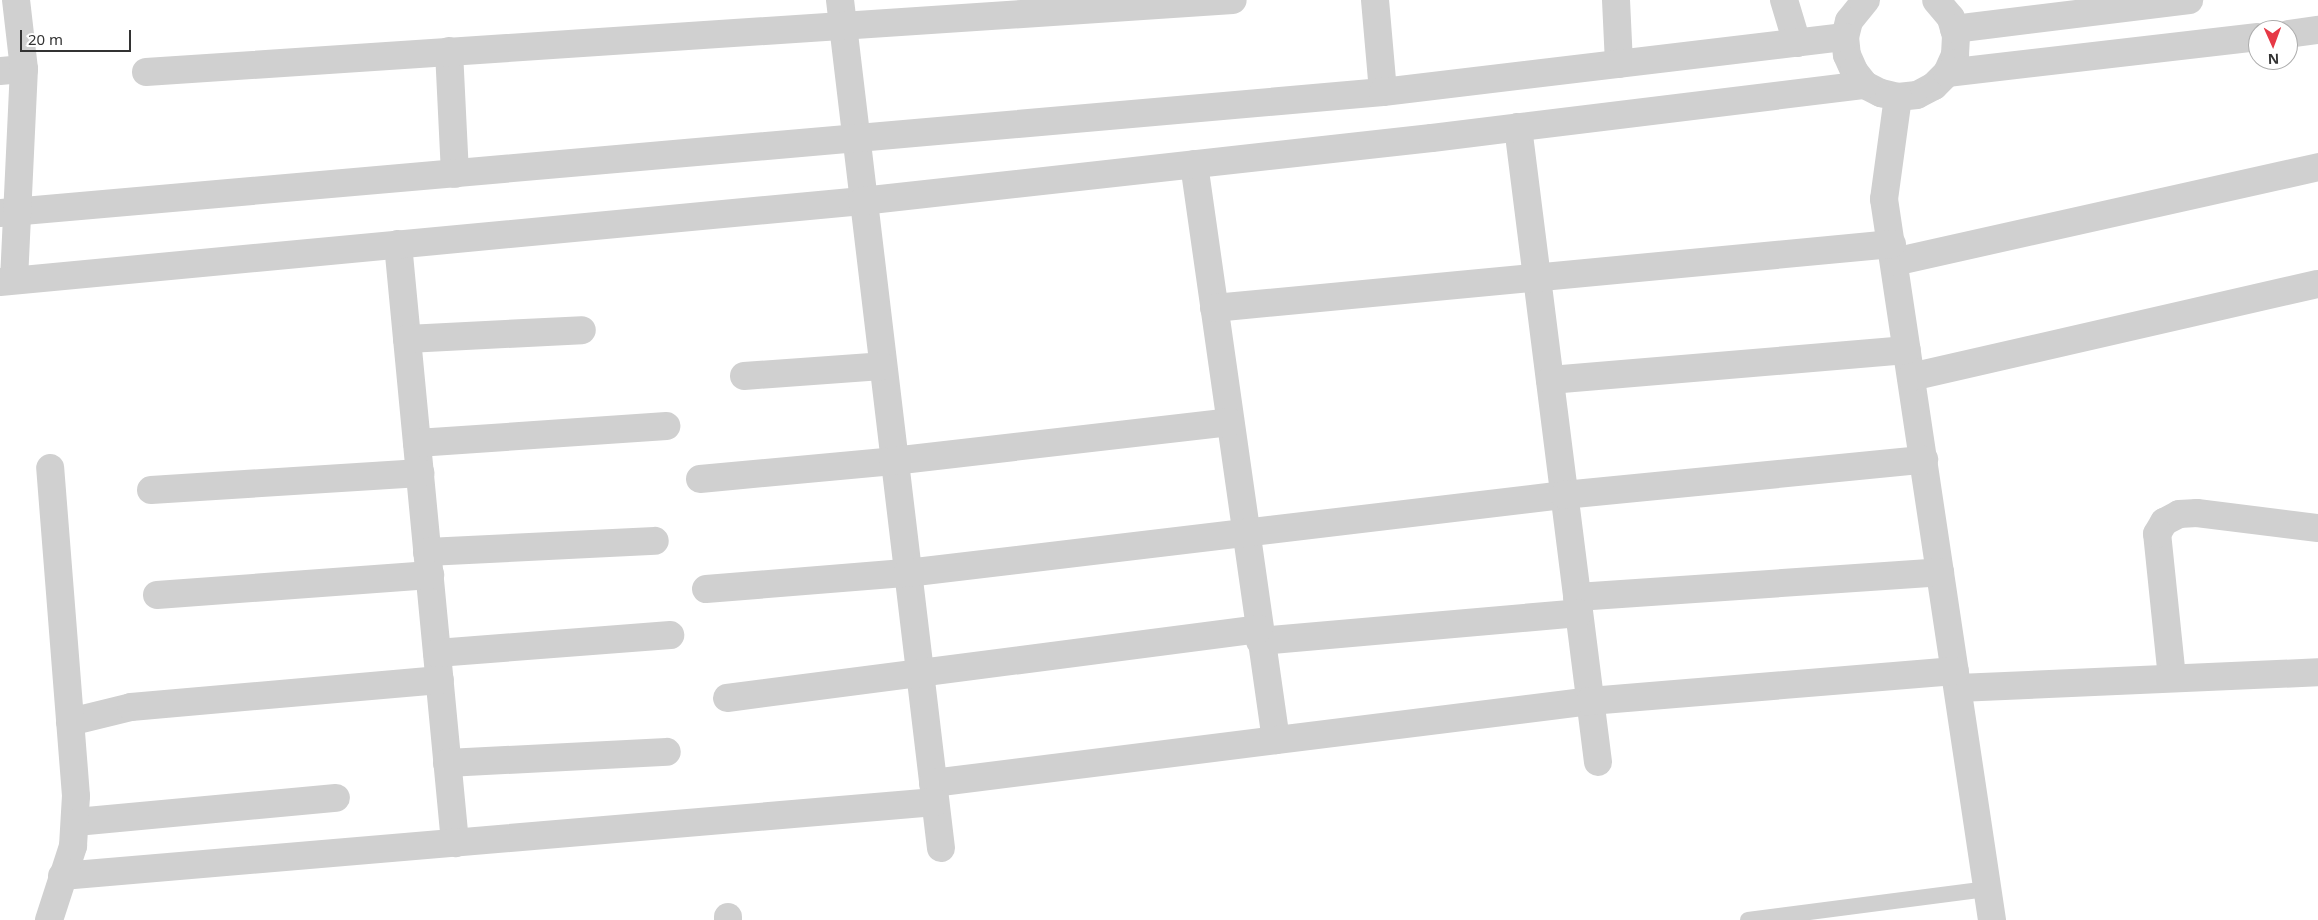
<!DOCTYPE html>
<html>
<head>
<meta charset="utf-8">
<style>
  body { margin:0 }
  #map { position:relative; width:2318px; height:920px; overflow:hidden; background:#fff; font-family:"Noto Sans",sans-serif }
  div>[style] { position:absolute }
  .service>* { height:16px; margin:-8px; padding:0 8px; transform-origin:8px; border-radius:8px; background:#d0d0d0 }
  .minor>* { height:28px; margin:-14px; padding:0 14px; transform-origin:14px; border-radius:14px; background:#d0d0d0 }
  span { translate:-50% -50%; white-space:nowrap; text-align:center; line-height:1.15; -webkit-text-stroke:5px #fff; paint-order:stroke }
  .north { position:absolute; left:2248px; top:20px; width:50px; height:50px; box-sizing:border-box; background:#fff; border:1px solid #adadad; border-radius:50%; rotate:178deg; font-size:14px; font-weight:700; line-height:20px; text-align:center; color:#333 }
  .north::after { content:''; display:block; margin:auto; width:18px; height:22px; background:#e63946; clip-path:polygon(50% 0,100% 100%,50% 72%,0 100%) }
  .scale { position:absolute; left:20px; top:30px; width:111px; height:22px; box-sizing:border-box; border:2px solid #333; border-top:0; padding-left:6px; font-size:15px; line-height:18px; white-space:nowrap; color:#333; -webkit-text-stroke:4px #fff; paint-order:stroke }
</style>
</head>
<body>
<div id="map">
  <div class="service">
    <i style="left:1748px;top:920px;width:242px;rotate:-7.4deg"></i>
  </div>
  <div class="minor">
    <i style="left:840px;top:0;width:854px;rotate:83.21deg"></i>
    <i style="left:1375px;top:0;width:92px;rotate:85deg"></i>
    <i style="left:1616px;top:0;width:64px;rotate:87.3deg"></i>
    <i style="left:1784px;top:0;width:45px;rotate:73.2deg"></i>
    <i style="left:1866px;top:0;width:27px;rotate:129deg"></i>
    <i style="left:1849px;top:21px;width:16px;rotate:104deg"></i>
    <i style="left:1845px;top:37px;width:18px;rotate:84deg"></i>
    <i style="left:1847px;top:55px;width:17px;rotate:66deg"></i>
    <i style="left:1854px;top:71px;width:18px;rotate:52deg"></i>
    <i style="left:1865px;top:85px;width:18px;rotate:27deg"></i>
    <i style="left:1881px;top:93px;width:17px;rotate:13deg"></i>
    <i style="left:1898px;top:97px;width:19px;rotate:-6deg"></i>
    <i style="left:1917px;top:95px;width:19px;rotate:-28deg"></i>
    <i style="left:1934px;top:86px;width:18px;rotate:-45deg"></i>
    <i style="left:1947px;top:73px;width:20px;rotate:-66deg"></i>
    <i style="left:1955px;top:55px;width:19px;rotate:-87deg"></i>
    <i style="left:1956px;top:36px;width:19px;rotate:-106deg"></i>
    <i style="left:1951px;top:18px;width:23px;rotate:-130deg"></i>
    <i style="left:1954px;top:29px;width:237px;rotate:-7deg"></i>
    <i style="left:2288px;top:34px;width:30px;rotate:-8deg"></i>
    <i style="left:449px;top:51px;width:123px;rotate:87.2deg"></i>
    <i style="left:0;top:71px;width:24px;rotate:-5deg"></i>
    <i style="left:146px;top:72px;width:1089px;rotate:-3.79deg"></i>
    <i style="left:1947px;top:73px;width:313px;rotate:-6.6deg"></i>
    <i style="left:1898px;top:97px;width:103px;rotate:97.8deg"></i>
    <i style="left:1884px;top:199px;width:729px;rotate:81.48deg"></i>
    <i style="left:1518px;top:127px;width:640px;rotate:82.82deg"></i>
    <i style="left:1194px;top:164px;width:582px;rotate:81.9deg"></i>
    <i style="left:0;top:213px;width:1388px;rotate:-5deg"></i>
    <i style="left:1383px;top:92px;width:465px;rotate:-6.8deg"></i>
    <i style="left:398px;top:244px;width:602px;rotate:84.56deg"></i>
    <i style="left:1894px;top:262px;width:435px;rotate:-12.6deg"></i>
    <i style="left:14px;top:280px;width:211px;rotate:-87.3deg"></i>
    <i style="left:24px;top:69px;width:69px;rotate:-96.6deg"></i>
    <i style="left:0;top:282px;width:866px;rotate:-5.37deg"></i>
    <i style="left:862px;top:201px;width:573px;rotate:-6.31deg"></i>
    <i style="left:1432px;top:138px;width:436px;rotate:-7deg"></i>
    <i style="left:1214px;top:308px;width:681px;rotate:-5.39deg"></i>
    <i style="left:407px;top:339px;width:175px;rotate:-2.9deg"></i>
    <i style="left:744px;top:376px;width:138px;rotate:-4.1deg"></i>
    <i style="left:1911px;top:377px;width:417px;rotate:-12.9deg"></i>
    <i style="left:1550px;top:380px;width:358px;rotate:-4.8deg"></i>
    <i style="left:417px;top:443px;width:250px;rotate:-3.9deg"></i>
    <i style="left:700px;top:479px;width:194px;rotate:-5.3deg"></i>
    <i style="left:893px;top:461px;width:339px;rotate:-6.6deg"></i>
    <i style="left:151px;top:490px;width:270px;rotate:-3.6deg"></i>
    <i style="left:427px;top:552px;width:228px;rotate:-2.8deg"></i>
    <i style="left:706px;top:589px;width:202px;rotate:-4.6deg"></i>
    <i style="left:907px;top:573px;width:662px;rotate:-6.77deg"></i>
    <i style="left:1564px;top:495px;width:362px;rotate:-5.6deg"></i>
    <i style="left:157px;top:595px;width:274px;rotate:-4.2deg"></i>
    <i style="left:1577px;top:597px;width:364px;rotate:-3.9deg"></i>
    <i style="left:1260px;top:641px;width:320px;rotate:-5deg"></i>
    <i style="left:437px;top:653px;width:234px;rotate:-4.4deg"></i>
    <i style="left:2172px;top:678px;width:145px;rotate:-95.9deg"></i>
    <i style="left:2157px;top:534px;width:14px;rotate:-60deg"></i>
    <i style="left:2164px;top:522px;width:17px;rotate:-28deg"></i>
    <i style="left:2179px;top:514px;width:18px;rotate:-3deg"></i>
    <i style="left:2197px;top:513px;width:122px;rotate:7.1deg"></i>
    <i style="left:1958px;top:688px;width:360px;rotate:-2.5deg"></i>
    <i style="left:727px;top:698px;width:536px;rotate:-7.39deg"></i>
    <i style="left:70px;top:722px;width:63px;rotate:-13.8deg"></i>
    <i style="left:131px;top:707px;width:310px;rotate:-5deg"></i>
    <i style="left:447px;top:763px;width:220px;rotate:-2.9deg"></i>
    <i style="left:933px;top:783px;width:662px;rotate:-7.11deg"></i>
    <i style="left:1590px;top:701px;width:366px;rotate:-4.7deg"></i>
    <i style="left:76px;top:822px;width:261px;rotate:-5.3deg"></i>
    <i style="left:62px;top:876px;width:876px;rotate:-4.85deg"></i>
    <i style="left:728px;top:917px;width:3px;rotate:90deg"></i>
    <i style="left:49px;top:920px;width:78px;rotate:-72deg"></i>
    <i style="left:73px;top:846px;width:50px;rotate:-86.6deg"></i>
    <i style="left:76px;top:796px;width:329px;rotate:-94.5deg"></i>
  </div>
  <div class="north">N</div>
  <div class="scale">20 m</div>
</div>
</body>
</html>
